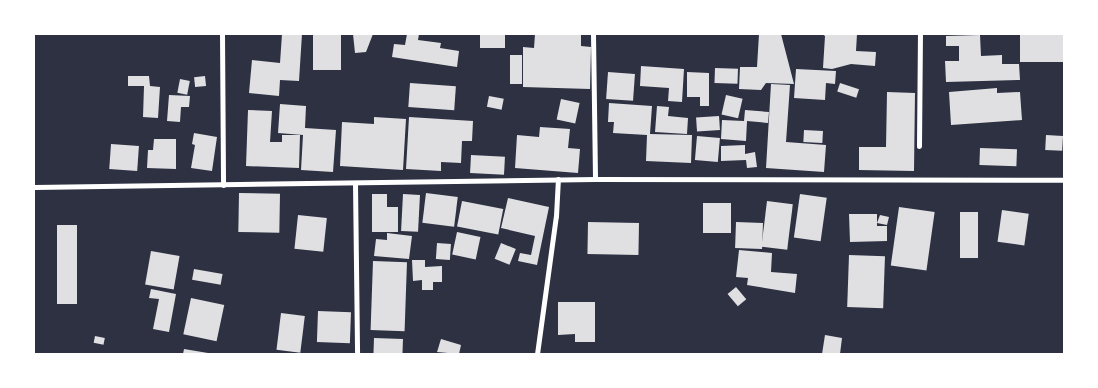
<!DOCTYPE html>
<html>
<head>
<meta charset="utf-8">
<style>
  body { margin:0 }
  #map { position:relative; width:1098px; height:388px; overflow:hidden; background:#2d3142; font-family:Quicksand,sans-serif }
  div>[style] { position:absolute }
  .building>* { inset:0; background:#e0e0e3; transform-origin:0 0 }
  .minor>* { height:5px; margin:-2.5px; padding:0 2.5px; transform-origin:2.5px; border-radius:2.5px; background:#fff }
  span { translate:-50% -50%; white-space:nowrap; text-align:center; line-height:1.15; -webkit-text-stroke:4px #fff; paint-order:stroke }
  .frame { position:absolute; inset:0; border:35px solid #fff; pointer-events:none }
</style>
</head>
<body>
<div id="map">
  <div class="building">
    <i style="clip-path:polygon(282px 34px,302px 34px,299px 81px,280px 80px,279px 96px,249px 93px,252px 60px,280px 63px)"></i>
    <i style="left:313px;top:34px;width:28px;height:36px"></i>
    <i style="clip-path:polygon(353px 34px,373px 34px,366px 52px,355px 53px)"></i>
    <i style="clip-path:polygon(407px 34px,419px 34px,418px 40px,441px 43px,440px 48px,459px 51px,457px 67px,392px 57px,394px 44px,405px 45px)"></i>
    <i style="left:480px;top:34px;width:25px;height:14px"></i>
    <i style="clip-path:polygon(535px 34px,581px 34px,581px 46px,591px 47px,590px 89px,523px 87px,523px 47px,534px 48px)"></i>
    <i style="clip-path:polygon(759px 34px,781px 34px,794px 84px,766px 83px,761px 90px,739px 89px,740px 67px,757px 67px)"></i>
    <i style="clip-path:polygon(822px 34px,857px 34px,856px 51px,876px 52px,875px 66px,851px 64px,832px 69px,823px 68px,825px 36px)"></i>
    <i style="left:1020px;top:34px;width:44px;height:28px"></i>
    <i style="clip-path:polygon(980px 35px,981px 56px,1002px 55px,1002px 64px,1019px 64px,1020px 80px,946px 82px,945px 61px,959px 61px,959px 46px,946px 46px,946px 36px)"></i>
    <i style="left:510px;top:55px;width:12px;height:29px"></i>
    <i style="clip-path:polygon(641px 66px,684px 69px,682px 102px,668px 101px,669px 88px,640px 86px)"></i>
    <i style="left:715px;top:68px;width:23px;height:15px;rotate:2deg"></i>
    <i style="clip-path:polygon(796px 69px,836px 71px,835px 84px,826px 83px,825px 100px,794px 98px)"></i>
    <i style="left:608px;top:72px;width:27px;height:27px;rotate:4deg"></i>
    <i style="clip-path:polygon(687px 72px,709px 73px,709px 106px,700px 106px,700px 97px,687px 97px)"></i>
    <i style="clip-path:polygon(128px 76px,149px 76px,150px 86px,160px 87px,158px 118px,143px 117px,144px 86px,128px 86px)"></i>
    <i style="left:205px;top:76px;width:10px;height:11px;rotate:84deg"></i>
    <i style="left:180px;top:79px;width:10px;height:14px;rotate:11deg"></i>
    <i style="left:410px;top:83px;width:46px;height:24px;rotate:4deg"></i>
    <i style="left:840px;top:83px;width:20px;height:9px;rotate:18deg"></i>
    <i style="clip-path:polygon(771px 84px,790px 85px,786px 142px,826px 145px,824px 172px,766px 168px)"></i>
    <i style="clip-path:polygon(997px 88px,997px 93px,1020px 92px,1022px 120px,951px 125px,949px 92px)"></i>
    <i style="clip-path:polygon(887px 92px,915px 93px,914px 171px,859px 170px,859px 147px,886px 147px)"></i>
    <i style="clip-path:polygon(169px 95px,190px 96px,189px 107px,181px 107px,180px 122px,167px 121px)"></i>
    <i style="left:726px;top:95px;width:17px;height:20px;rotate:13deg"></i>
    <i style="left:489px;top:96px;width:15px;height:11px;rotate:11deg"></i>
    <i style="left:561px;top:99px;width:19px;height:21px;rotate:12deg"></i>
    <i style="clip-path:polygon(609px 103px,652px 106px,650px 134px,692px 135px,691px 163px,646px 161px,647px 135px,613px 133px,614px 122px,608px 122px)"></i>
    <i style="clip-path:polygon(280px 104px,306px 106px,305px 128px,336px 130px,333px 172px,301px 170px,303px 135px,278px 133px)"></i>
    <i style="clip-path:polygon(657px 106px,669px 107px,668px 116px,688px 118px,687px 134px,655px 132px)"></i>
    <i style="clip-path:polygon(248px 110px,272px 111px,270px 142px,282px 142px,282px 135px,300px 135px,299px 168px,246px 166px)"></i>
    <i style="clip-path:polygon(745px 110px,769px 112px,768px 123px,747px 121px,746px 141px,721px 139px,722px 120px,744px 121px)"></i>
    <i style="left:719px;top:116px;width:14px;height:23px;rotate:86deg"></i>
    <i style="clip-path:polygon(374px 117px,406px 119px,403px 170px,340px 166px,342px 122px,374px 124px)"></i>
    <i style="clip-path:polygon(409px 117px,473px 121px,472px 141px,462px 141px,461px 163px,441px 162px,441px 171px,406px 169px)"></i>
    <i style="clip-path:polygon(540px 127px,570px 129px,568px 148px,580px 149px,578px 173px,515px 168px,517px 135px,539px 137px)"></i>
    <i style="left:804px;top:130px;width:19px;height:12px;rotate:3deg"></i>
    <i style="clip-path:polygon(194px 133px,217px 137px,212px 171px,191px 168px,195px 145px,192px 144px)"></i>
    <i style="left:1046px;top:135px;width:17px;height:15px;rotate:3deg"></i>
    <i style="left:697px;top:136px;width:23px;height:24px;rotate:5deg"></i>
    <i style="clip-path:polygon(154px 139px,176px 139px,176px 169px,147px 168px,148px 150px,153px 150px)"></i>
    <i style="left:111px;top:144px;width:28px;height:25px;rotate:4deg"></i>
    <i style="clip-path:polygon(745px 145px,745px 154px,755px 152px,757px 167px,747px 168px,746px 160px,721px 161px,721px 146px)"></i>
    <i style="left:980px;top:148px;width:37px;height:17px;rotate:2deg"></i>
    <i style="left:471px;top:155px;width:34px;height:18px;rotate:3deg"></i>
    <i style="left:239px;top:193px;width:41px;height:39px;rotate:1deg"></i>
    <i style="left:426px;top:193px;width:32px;height:30px;rotate:7deg"></i>
    <i style="clip-path:polygon(372px 194px,387px 194px,387px 207px,398px 207px,398px 232px,372px 232px)"></i>
    <i style="left:403px;top:194px;width:17px;height:37px;rotate:3deg"></i>
    <i style="left:800px;top:194px;width:27px;height:44px;rotate:8deg"></i>
    <i style="clip-path:polygon(508px 198px,549px 207px,537px 265px,518px 261px,520px 253px,531px 255px,535px 236px,501px 228px)"></i>
    <i style="left:462px;top:201px;width:42px;height:26px;rotate:11deg"></i>
    <i style="left:767px;top:201px;width:26px;height:46px;rotate:7deg"></i>
    <i style="left:703px;top:203px;width:28px;height:30px"></i>
    <i style="left:899px;top:207px;width:36px;height:59px;rotate:8deg"></i>
    <i style="left:1002px;top:210px;width:27px;height:32px;rotate:8deg"></i>
    <i style="left:960px;top:212px;width:18px;height:46px"></i>
    <i style="clip-path:polygon(849px 214px,877px 214px,877px 226px,887px 226px,887px 241px,850px 242px)"></i>
    <i style="left:298px;top:215px;width:29px;height:34px;rotate:6deg"></i>
    <i style="clip-path:polygon(880px 215px,889px 217px,887px 225px,877px 223px)"></i>
    <i style="left:588px;top:222px;width:51px;height:32px;rotate:1deg"></i>
    <i style="left:736px;top:222px;width:27px;height:26px;rotate:2deg"></i>
    <i style="left:57px;top:225px;width:20px;height:79px"></i>
    <i style="left:457px;top:232px;width:24px;height:23px;rotate:12deg"></i>
    <i style="clip-path:polygon(387px 233px,412px 236px,409px 259px,374px 256px,376px 239px,387px 240px)"></i>
    <i style="left:437px;top:243px;width:14px;height:16px;rotate:4deg"></i>
    <i style="left:501px;top:243px;width:16px;height:17px;rotate:22deg"></i>
    <i style="clip-path:polygon(739px 250px,772px 253px,771px 272px,797px 274px,795px 293px,747px 285px,748px 278px,736px 277px)"></i>
    <i style="left:151px;top:251px;width:29px;height:34px;rotate:10deg"></i>
    <i style="left:849px;top:255px;width:36px;height:52px;rotate:2deg"></i>
    <i style="clip-path:polygon(412px 260px,425px 260px,425px 267px,442px 266px,442px 282px,433px 282px,433px 290px,422px 290px,422px 280px,413px 281px)"></i>
    <i style="left:373px;top:261px;width:34px;height:69px;rotate:2deg"></i>
    <i style="left:194px;top:269px;width:29px;height:11px;rotate:10deg"></i>
    <i style="left:736px;top:287px;width:16px;height:11px;rotate:50deg"></i>
    <i style="clip-path:polygon(151px 289px,176px 294px,169px 332px,153px 329px,159px 299px,149px 298px)"></i>
    <i style="left:191px;top:298px;width:34px;height:37px;rotate:12deg"></i>
    <i style="clip-path:polygon(558px 302px,595px 302px,595px 342px,575px 342px,575px 334px,558px 335px)"></i>
    <i style="left:318px;top:311px;width:33px;height:31px;rotate:2deg"></i>
    <i style="left:281px;top:313px;width:24px;height:37px;rotate:7deg"></i>
    <i style="clip-path:polygon(825px 335px,842px 338px,840px 354px,822px 354px)"></i>
    <i style="left:95px;top:336px;width:10px;height:7px;rotate:11deg"></i>
    <i style="left:374px;top:338px;width:29px;height:16px;rotate:2deg"></i>
    <i style="clip-path:polygon(441px 339px,461px 345px,459px 354px,437px 352px)"></i>
    <i style="clip-path:polygon(184px 349px,208px 353px,208px 354px,183px 354px)"></i>
  </div>
  <div class="minor">
    <i style="left:222px;top:34px;width:151px;rotate:89.6deg"></i>
    <i style="left:593px;top:34px;width:145px;rotate:89.2deg"></i>
    <i style="left:919px;top:146px;width:112px;rotate:-89.5deg"></i>
    <i style="left:355px;top:183px;width:171px;rotate:89.3deg"></i>
    <i style="left:34px;top:187px;width:561px;rotate:-0.82deg"></i>
    <i style="left:595px;top:179px;width:469px;rotate:0.1deg"></i>
    <i style="left:537px;top:354px;width:139px;rotate:-82.2deg"></i>
    <i style="left:556px;top:216px;width:37px;rotate:-87deg"></i>
  </div>
  <div class="frame"></div>
</div>
</body>
</html>
